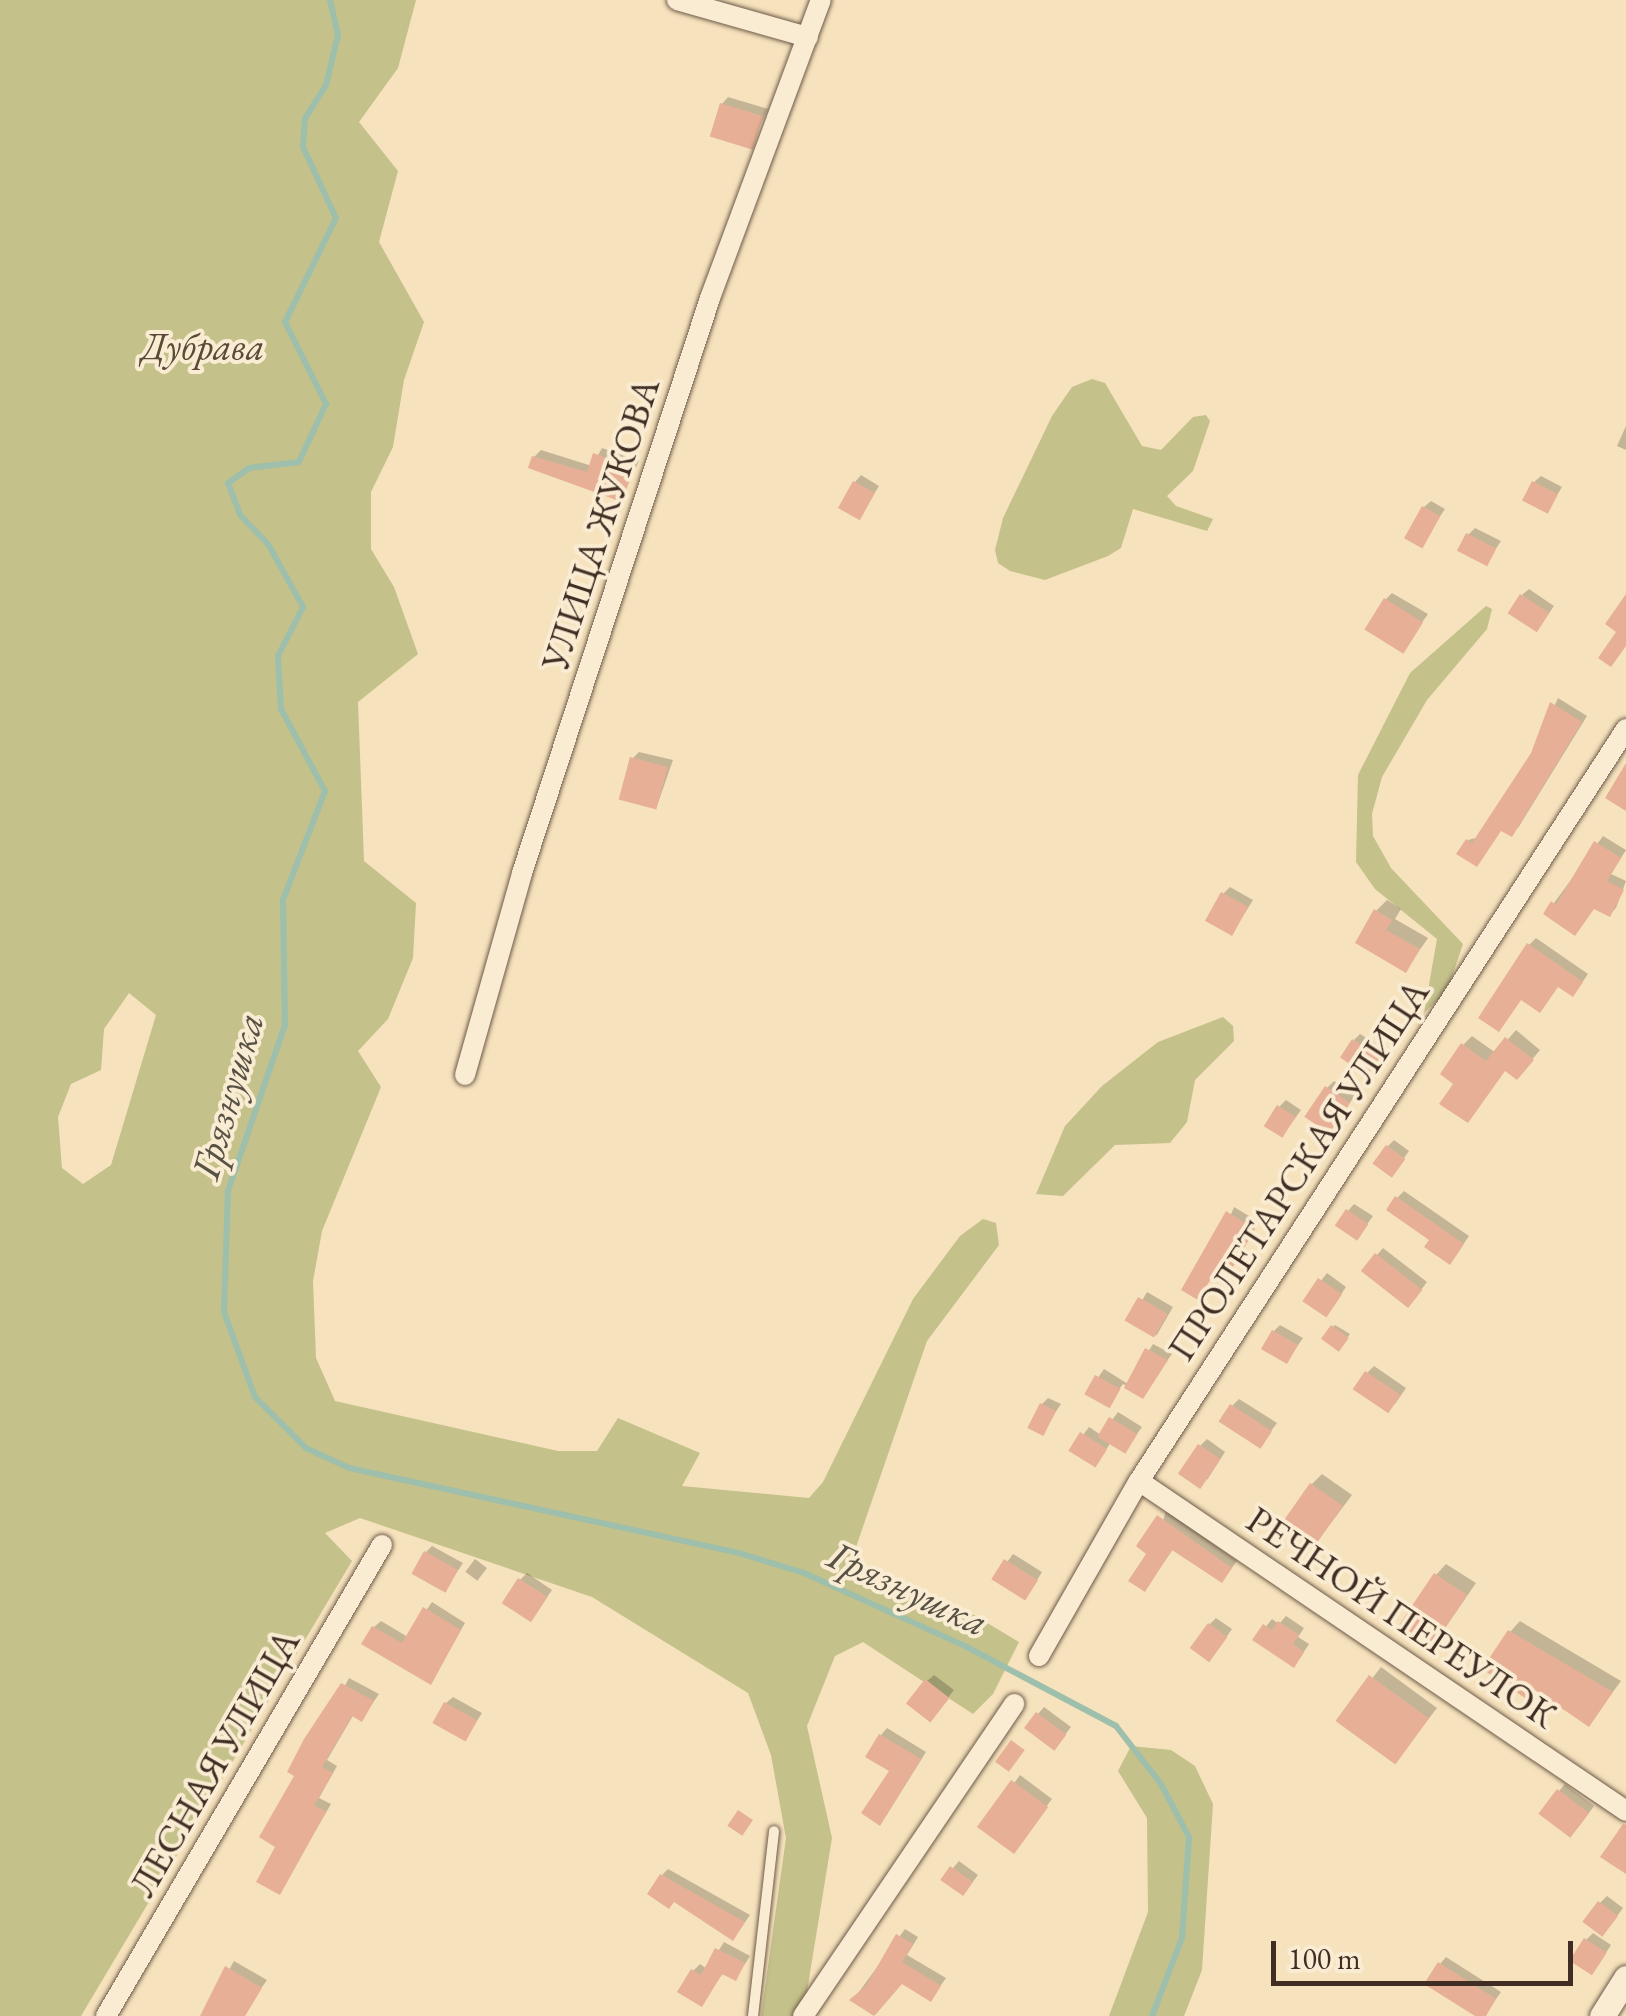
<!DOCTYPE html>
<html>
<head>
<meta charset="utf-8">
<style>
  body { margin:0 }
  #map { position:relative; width:1626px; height:2016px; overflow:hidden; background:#f6e2bc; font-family:"EB Garamond",serif }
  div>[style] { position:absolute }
  .green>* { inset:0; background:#c4c18b }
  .shadow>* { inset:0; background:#0003; transform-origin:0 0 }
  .stream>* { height:6px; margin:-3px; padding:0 3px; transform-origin:3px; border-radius:3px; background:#9ebfab }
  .building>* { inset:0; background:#e7b096; transform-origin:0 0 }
  .roads { filter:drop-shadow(0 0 2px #6e5a49) drop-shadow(0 0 2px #6e5a49) }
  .service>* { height:10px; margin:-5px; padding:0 5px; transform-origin:5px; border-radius:5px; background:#f9ecd3 }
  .minor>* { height:20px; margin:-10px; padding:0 10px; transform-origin:10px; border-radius:10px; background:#f9ecd3 }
  .tertiary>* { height:25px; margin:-12.5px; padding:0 12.5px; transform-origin:12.5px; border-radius:12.5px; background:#f9ecd3 }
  span { translate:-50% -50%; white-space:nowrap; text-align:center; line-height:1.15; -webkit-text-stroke:8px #f9ecd3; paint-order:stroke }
  .park-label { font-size:38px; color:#5a4b38; font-style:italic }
  .street-label { font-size:38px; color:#402d23 }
  .water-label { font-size:40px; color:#585245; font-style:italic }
  .scale { position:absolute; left:1271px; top:1941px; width:302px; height:45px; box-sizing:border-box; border:5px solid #402d23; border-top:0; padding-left:12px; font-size:30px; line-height:35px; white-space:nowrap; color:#402d23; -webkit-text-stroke:8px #f9ecd3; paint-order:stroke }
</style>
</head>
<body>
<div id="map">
  <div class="green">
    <i style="clip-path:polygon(evenodd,0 0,416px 0,398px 68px,359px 122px,398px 171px,379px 242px,424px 322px,404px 380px,393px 447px,371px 492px,371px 549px,394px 587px,418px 654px,358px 702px,364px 861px,416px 903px,413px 958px,388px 1019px,358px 1051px,381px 1087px,322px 1231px,313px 1281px,316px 1358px,335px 1401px,558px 1451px,597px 1451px,618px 1418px,700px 1453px,682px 1486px,809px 1498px,823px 1482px,913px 1299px,960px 1236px,983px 1219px,996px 1223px,999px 1245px,927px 1341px,856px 1547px,863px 1572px,914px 1585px,934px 1608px,974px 1615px,1019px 1642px,993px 1694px,973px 1714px,863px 1642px,835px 1656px,807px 1726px,832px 1838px,803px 2016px,761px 2016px,786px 1838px,771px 1755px,748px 1693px,592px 1597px,360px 1518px,325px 1533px,352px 1561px,81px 2016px,0 2016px,0 0,129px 993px,156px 1015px,111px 1165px,83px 1184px,62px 1168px,58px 1117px,71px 1084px,101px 1070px,104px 1029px,129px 993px)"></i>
    <i style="clip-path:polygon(1092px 379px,1105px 383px,1142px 446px,1161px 450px,1193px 417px,1206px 415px,1210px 421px,1193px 471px,1167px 496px,1176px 506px,1213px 519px,1207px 531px,1133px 509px,1121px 548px,1108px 556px,1045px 580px,1010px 571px,998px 563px,995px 550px,1003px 518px,1052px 416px,1072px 387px)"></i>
    <i style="clip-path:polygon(1486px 606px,1492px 609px,1487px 629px,1427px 700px,1382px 777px,1372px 814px,1373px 836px,1391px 868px,1463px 944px,1447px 991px,1424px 1013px,1437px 939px,1375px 889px,1356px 862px,1358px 775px,1410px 673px)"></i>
    <i style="clip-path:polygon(1223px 1017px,1233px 1026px,1234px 1041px,1195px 1080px,1187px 1122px,1170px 1143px,1115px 1145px,1063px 1196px,1036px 1194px,1065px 1126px,1102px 1086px,1158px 1042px)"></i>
    <i style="clip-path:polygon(1131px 1746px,1171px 1750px,1195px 1766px,1213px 1804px,1202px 1970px,1184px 2016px,1109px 2016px,1148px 1912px,1147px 1818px,1118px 1771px)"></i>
  </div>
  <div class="shadow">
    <i style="clip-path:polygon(728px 97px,768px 109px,750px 146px,722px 104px)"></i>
    <i style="clip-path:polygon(1626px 426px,1626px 450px,1617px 446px)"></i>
    <i style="clip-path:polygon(602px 448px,639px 461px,621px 499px,534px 457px,541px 450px,592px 466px)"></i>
    <i style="clip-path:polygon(861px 475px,879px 486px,859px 518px,855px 482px)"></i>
    <i style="clip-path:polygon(1541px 476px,1562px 487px,1547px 512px,1534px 482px)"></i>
    <i style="clip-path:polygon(1431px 501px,1445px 509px,1420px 546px,1424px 507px)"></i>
    <i style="clip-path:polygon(1475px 528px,1501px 541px,1487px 562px,1468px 535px)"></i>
    <i style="clip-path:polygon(1529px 589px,1554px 606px,1542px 623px,1522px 595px)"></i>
    <i style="clip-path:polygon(1392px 593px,1428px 614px,1403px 650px,1386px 599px)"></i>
    <i style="clip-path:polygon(1558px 698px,1587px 716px,1518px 828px,1502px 828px,1482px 858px,1468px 840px,1479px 837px,1533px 754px)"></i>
    <i style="clip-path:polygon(639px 752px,673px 760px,657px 806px,632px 759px)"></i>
    <i style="clip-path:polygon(1603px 836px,1626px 850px,1611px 874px,1626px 881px,1616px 908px,1610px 914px,1595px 906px,1546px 914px)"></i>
    <i style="clip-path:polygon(1230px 887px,1253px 900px,1233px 932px,1223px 894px)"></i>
    <i style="clip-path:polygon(1387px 900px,1401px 909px,1395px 919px,1428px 938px,1406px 970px,1376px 911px)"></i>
    <i style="clip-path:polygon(1536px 938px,1588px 974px,1579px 987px,1529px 945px)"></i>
    <i style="clip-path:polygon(1516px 1030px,1540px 1050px,1525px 1068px,1506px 1069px,1468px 1120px,1457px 1083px,1463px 1045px,1472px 1036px,1496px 1053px)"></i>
    <i style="clip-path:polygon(1360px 1034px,1385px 1049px,1375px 1065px,1354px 1040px)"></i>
    <i style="clip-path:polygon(1334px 1081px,1355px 1095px,1337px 1123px,1327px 1088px)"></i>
    <i style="clip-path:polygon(1286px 1100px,1301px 1110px,1283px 1135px,1279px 1107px)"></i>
    <i style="clip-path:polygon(1394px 1140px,1409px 1151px,1397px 1168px,1388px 1146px)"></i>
    <i style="clip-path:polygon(1404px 1191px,1469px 1236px,1456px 1255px,1432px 1239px,1397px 1198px)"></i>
    <i style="clip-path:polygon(1354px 1204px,1373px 1216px,1358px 1237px,1348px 1211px)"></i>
    <i style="clip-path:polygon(1234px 1207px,1259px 1222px,1228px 1275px,1214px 1275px,1198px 1297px)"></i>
    <i style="clip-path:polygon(1383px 1248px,1427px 1282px,1415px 1298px,1377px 1255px)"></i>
    <i style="clip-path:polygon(1327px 1273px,1346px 1287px,1332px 1308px,1306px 1300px)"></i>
    <i style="left:1147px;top:1292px;width:30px;height:33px;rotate:30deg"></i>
    <i style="clip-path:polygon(1280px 1325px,1303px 1338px,1287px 1361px,1274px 1331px)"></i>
    <i style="clip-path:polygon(1335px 1325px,1350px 1334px,1342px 1345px,1333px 1327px)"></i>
    <i style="clip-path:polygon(1153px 1344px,1172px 1354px,1142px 1395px,1123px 1384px,1107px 1406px,1087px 1394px,1104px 1369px,1128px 1384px)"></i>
    <i style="clip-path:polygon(1374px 1366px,1406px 1388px,1395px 1404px,1367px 1373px)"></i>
    <i style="clip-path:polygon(1048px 1398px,1061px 1404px,1042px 1432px,1042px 1404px)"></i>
    <i style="clip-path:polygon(1239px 1399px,1277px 1423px,1260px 1446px,1232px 1406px)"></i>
    <i style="clip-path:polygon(1118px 1412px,1142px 1427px,1125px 1451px,1111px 1442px,1100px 1459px,1071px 1451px,1089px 1427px,1101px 1435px)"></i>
    <i style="clip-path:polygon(1207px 1439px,1225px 1452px,1207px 1480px,1200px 1446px)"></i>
    <i style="clip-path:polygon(1322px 1474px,1352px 1495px,1316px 1543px,1311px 1485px)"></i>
    <i style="clip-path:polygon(1166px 1510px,1237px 1561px,1228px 1573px,1174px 1548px,1145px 1589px)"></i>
    <i style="clip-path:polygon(432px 1546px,463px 1563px,445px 1590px,426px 1552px)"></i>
    <i style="clip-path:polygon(1013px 1554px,1042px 1572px,1031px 1590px,995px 1579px)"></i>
    <i style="left:475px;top:1559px;width:15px;height:16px;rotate:37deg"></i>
    <i style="clip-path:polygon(1446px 1564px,1476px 1583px,1434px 1644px,1436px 1575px)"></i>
    <i style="clip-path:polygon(527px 1573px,552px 1590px,537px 1612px,520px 1580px)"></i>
    <i style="clip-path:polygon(432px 1602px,465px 1623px,431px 1682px,374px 1627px,381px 1621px,408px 1637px)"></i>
    <i style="clip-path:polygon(1286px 1616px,1304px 1628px,1298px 1637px,1309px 1644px,1300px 1658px,1256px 1639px,1272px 1619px,1279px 1624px)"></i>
    <i style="clip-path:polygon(1216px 1618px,1232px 1629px,1216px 1652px,1210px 1624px)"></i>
    <i style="clip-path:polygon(1520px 1621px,1621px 1681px,1589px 1724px,1510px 1632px)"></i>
    <i style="clip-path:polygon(1381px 1667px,1437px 1708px,1399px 1757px,1339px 1721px)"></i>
    <i style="clip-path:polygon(934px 1675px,954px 1690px,936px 1713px,927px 1681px)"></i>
    <i style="clip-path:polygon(349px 1678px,379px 1694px,362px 1719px,354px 1714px,327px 1760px,337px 1766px,319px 1798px,331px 1804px,280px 1892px,279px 1846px,297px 1775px)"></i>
    <i style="clip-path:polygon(453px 1697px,482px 1713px,466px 1738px,446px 1703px)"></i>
    <i style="clip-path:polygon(1044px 1707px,1071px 1727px,1061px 1740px,1038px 1714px)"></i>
    <i style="clip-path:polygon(887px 1728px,926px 1752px,886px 1816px,892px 1771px,881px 1735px)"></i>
    <i style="clip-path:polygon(1020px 1775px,1052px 1799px,1019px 1842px,982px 1827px)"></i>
    <i style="clip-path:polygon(1565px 1784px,1594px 1806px,1577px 1829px,1559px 1791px)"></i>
    <i style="clip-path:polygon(959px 1861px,978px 1875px,969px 1887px,943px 1880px)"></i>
    <i style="clip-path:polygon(668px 1869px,750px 1915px,739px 1931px,662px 1875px)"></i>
    <i style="clip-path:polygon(1607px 1896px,1623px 1908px,1609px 1927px,1600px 1903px)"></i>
    <i style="clip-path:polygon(905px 1929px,918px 1937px,907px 1955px,946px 1978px,931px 1999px,903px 1982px,876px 2014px,853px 2000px)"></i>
    <i style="clip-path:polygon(1593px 1933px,1611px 1945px,1598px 1965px,1586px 1940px)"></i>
    <i style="clip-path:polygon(724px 1942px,750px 1956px,736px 1978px,724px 1972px,701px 2004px,693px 1971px,700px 1964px,707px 1969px)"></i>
    <i style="clip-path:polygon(1446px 1957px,1501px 1992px,1484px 2016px,1440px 1964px)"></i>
    <i style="clip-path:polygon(234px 1961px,267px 1980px,242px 2016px,203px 2016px)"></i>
  </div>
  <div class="stream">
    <i style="left:330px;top:0;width:36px;rotate:77deg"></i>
    <i style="left:338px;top:35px;width:51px;rotate:103.5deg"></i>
    <i style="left:326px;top:85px;width:39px;rotate:122deg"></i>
    <i style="left:305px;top:118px;width:29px;rotate:94deg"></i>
    <i style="left:303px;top:147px;width:78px;rotate:65.1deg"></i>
    <i style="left:336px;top:218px;width:116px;rotate:116.1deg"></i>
    <i style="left:285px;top:322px;width:92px;rotate:63.4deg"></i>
    <i style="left:326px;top:404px;width:64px;rotate:115deg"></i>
    <i style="left:299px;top:462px;width:50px;rotate:173.2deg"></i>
    <i style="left:249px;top:468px;width:26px;rotate:144deg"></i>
    <i style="left:228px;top:483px;width:34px;rotate:69deg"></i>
    <i style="left:240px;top:515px;width:40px;rotate:46deg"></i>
    <i style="left:268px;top:544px;width:72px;rotate:60.9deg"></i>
    <i style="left:303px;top:607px;width:55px;rotate:117deg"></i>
    <i style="left:278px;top:656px;width:53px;rotate:86.8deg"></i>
    <i style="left:281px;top:709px;width:93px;rotate:61.8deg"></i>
    <i style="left:325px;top:791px;width:117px;rotate:111.1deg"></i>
    <i style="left:283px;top:900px;width:125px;rotate:89.1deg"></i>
    <i style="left:285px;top:1025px;width:176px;rotate:109deg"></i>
    <i style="left:228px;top:1191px;width:121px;rotate:91.9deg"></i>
    <i style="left:224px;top:1312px;width:90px;rotate:70deg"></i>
    <i style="left:255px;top:1397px;width:72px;rotate:45deg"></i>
    <i style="left:306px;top:1448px;width:47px;rotate:24.9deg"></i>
    <i style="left:349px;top:1468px;width:402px;rotate:12.3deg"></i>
    <i style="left:742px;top:1554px;width:65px;rotate:17deg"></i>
    <i style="left:804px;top:1573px;width:177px;rotate:24.4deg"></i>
    <i style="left:965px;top:1646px;width:171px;rotate:27.9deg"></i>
    <i style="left:1116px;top:1726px;width:73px;rotate:52.2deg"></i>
    <i style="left:1161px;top:1784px;width:60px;rotate:62.2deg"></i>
    <i style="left:1189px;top:1837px;width:101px;rotate:94deg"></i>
    <i style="left:1182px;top:1938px;width:84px;rotate:111deg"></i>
  </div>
  <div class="building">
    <i style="left:720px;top:103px;width:45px;height:35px;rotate:17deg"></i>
    <i style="clip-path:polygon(593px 453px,634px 468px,622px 502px,528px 468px,532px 456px,587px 472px)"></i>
    <i style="left:853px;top:481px;width:25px;height:31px;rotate:29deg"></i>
    <i style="left:1532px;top:481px;width:29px;height:22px;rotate:27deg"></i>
    <i style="left:1422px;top:506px;width:21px;height:37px;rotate:29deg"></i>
    <i style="left:1466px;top:533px;width:34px;height:20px;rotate:27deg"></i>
    <i style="left:1520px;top:594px;width:35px;height:23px;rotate:33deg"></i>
    <i style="clip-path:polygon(1626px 594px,1626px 646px,1611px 667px,1598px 658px,1616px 632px,1605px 624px)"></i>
    <i style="left:1384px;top:598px;width:46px;height:37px;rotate:32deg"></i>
    <i style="clip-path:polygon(1550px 702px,1582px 722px,1512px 837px,1501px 831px,1477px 867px,1456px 854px,1466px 839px,1472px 843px,1531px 753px)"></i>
    <i style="left:630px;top:757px;width:39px;height:44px;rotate:15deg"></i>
    <i style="clip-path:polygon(1626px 763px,1626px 811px,1605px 798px)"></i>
    <i style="clip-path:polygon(1594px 841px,1621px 858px,1607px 881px,1624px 890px,1610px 917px,1594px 909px,1575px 936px,1543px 914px,1551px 901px,1556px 905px)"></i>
    <i style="left:1221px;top:892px;width:31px;height:33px;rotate:29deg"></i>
    <i style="clip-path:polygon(1374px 909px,1392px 920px,1386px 930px,1420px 949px,1406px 973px,1355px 943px)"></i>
    <i style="clip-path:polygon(1527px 943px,1583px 982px,1573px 997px,1558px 987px,1540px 1013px,1521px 1000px,1499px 1032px,1478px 1018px)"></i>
    <i style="clip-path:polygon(1505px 1037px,1534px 1060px,1517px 1080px,1505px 1071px,1468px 1123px,1439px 1104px,1453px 1084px,1440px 1074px,1461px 1043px,1486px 1061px)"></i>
    <i style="left:1352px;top:1039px;width:33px;height:22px;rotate:33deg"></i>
    <i style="left:1325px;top:1086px;width:30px;height:37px;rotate:34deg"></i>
    <i style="left:1277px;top:1105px;width:22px;height:25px;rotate:32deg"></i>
    <i style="left:1386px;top:1145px;width:24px;height:23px;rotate:36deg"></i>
    <i style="clip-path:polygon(1395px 1196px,1464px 1244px,1450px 1265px,1424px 1247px,1429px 1240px,1386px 1210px)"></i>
    <i style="left:1346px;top:1209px;width:27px;height:20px;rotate:34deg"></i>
    <i style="clip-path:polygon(1226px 1211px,1255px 1229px,1223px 1284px,1212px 1277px,1198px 1300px,1181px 1290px)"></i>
    <i style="left:1375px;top:1253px;width:60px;height:23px;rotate:38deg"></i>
    <i style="left:1318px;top:1278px;width:29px;height:28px;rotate:34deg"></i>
    <i style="left:1138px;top:1297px;width:34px;height:27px;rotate:30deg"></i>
    <i style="left:1331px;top:1325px;width:22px;height:17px;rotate:36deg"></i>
    <i style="left:1272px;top:1330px;width:30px;height:22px;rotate:30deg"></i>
    <i style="clip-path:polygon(1145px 1348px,1168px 1360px,1143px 1399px,1124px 1388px)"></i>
    <i style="left:1365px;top:1371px;width:43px;height:22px;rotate:34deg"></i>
    <i style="left:1095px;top:1375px;width:29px;height:22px;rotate:29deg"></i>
    <i style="left:1040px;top:1403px;width:18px;height:28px;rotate:27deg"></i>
    <i style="left:1230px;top:1404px;width:50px;height:21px;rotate:33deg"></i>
    <i style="left:1109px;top:1417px;width:33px;height:23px;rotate:31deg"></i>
    <i style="left:1080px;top:1432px;width:32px;height:22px;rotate:32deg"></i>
    <i style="left:1198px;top:1444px;width:27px;height:36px;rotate:34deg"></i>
    <i style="left:1310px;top:1483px;width:40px;height:50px;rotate:35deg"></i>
    <i style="clip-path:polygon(1157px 1515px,1232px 1568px,1222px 1583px,1172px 1550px,1145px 1592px,1128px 1581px,1146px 1554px,1136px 1546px)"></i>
    <i style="left:424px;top:1551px;width:39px;height:26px;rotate:29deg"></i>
    <i style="left:1004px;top:1559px;width:40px;height:24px;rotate:32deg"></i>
    <i style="left:1434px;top:1573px;width:40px;height:62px;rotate:34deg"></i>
    <i style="left:518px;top:1578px;width:35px;height:30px;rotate:33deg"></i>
    <i style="clip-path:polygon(423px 1607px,461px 1630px,431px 1685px,361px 1644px,372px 1626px,402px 1643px)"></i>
    <i style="clip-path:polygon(1278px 1621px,1299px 1635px,1293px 1644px,1304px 1652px,1294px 1668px,1252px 1640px,1263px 1624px,1272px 1630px)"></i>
    <i style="left:1208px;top:1623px;width:24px;height:31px;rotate:36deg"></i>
    <i style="clip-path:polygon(1508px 1630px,1613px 1692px,1589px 1727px,1532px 1688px,1525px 1698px,1482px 1669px)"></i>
    <i style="left:1369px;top:1675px;width:74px;height:57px;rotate:36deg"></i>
    <i style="left:925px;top:1679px;width:31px;height:31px;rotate:38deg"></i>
    <i style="clip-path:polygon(341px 1683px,374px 1701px,362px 1722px,352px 1716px,322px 1767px,333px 1773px,314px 1805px,326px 1812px,280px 1895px,256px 1882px,275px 1847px,259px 1837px,294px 1776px,287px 1772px,304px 1739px)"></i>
    <i style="left:444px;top:1702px;width:38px;height:24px;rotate:29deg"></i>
    <i style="left:1036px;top:1712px;width:38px;height:20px;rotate:37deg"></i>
    <i style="clip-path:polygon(879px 1734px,921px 1759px,880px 1826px,861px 1813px,889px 1771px,865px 1757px)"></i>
    <i style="left:1011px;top:1740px;width:17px;height:27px;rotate:36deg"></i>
    <i style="left:1011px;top:1780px;width:46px;height:58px;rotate:36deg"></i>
    <i style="left:1557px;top:1789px;width:40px;height:31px;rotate:37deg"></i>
    <i style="left:738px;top:1810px;width:18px;height:19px;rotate:34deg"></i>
    <i style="clip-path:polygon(1623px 1824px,1626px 1825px,1626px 1874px,1600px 1857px)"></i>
    <i style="left:950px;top:1866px;width:28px;height:17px;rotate:35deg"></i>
    <i style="clip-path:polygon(660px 1874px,745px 1922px,733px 1941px,674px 1902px,669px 1909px,647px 1894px)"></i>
    <i style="left:1598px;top:1901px;width:25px;height:26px;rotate:37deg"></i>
    <i style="clip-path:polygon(896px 1934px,913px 1944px,902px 1962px,941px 1986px,931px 2002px,902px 1984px,874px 2016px,849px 2000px,866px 1986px)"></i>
    <i style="left:1584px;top:1938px;width:27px;height:27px;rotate:33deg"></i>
    <i style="clip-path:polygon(715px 1948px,745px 1963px,736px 1981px,722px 1974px,702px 2007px,677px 1992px,691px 1969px,701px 1975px)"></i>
    <i style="clip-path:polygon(1438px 1962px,1496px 1999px,1486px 2016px,1475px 2016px,1424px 1984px)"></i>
    <i style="clip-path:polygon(225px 1966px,262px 1988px,245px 2016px,200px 2016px)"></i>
  </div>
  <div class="roads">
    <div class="service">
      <i style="left:753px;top:2016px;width:186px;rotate:-83.5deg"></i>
    </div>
    <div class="minor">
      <i style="left:677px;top:0;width:136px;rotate:15.8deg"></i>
      <i style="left:465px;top:1075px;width:210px;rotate:-74.2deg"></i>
      <i style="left:522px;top:873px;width:605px;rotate:-71.89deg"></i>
      <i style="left:710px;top:298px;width:318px;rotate:-69.6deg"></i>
      <i style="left:1139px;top:1481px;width:588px;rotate:34.12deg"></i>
      <i style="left:1039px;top:1656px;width:202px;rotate:-60.3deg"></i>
      <i style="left:1139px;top:1481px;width:896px;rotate:-57.07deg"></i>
      <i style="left:106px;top:2016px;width:546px;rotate:-59.63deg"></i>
      <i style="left:803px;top:2016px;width:377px;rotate:-55.9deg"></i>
    </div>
    <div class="tertiary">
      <i style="left:1602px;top:2016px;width:45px;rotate:-57.7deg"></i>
    </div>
  </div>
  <div class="park-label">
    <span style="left:203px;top:346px">Дубрава</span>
  </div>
  <div class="street-label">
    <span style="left:600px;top:524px;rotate:-72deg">УЛИЦА ЖУКОВА</span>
    <span style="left:1298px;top:1170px;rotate:-57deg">ПРОЛЕТАРСКАЯ УЛИЦА</span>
    <span style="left:1402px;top:1617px;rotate:34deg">РЕЧНОЙ ПЕРЕУЛОК</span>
    <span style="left:214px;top:1763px;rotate:-60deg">ЛЕСНАЯ УЛИЦА</span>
  </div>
  <div class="water-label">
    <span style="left:227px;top:1096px;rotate:-74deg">Грязнушка</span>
    <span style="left:908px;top:1588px;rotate:25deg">Грязнушка</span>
  </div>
  <div class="scale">100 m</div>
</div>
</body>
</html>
